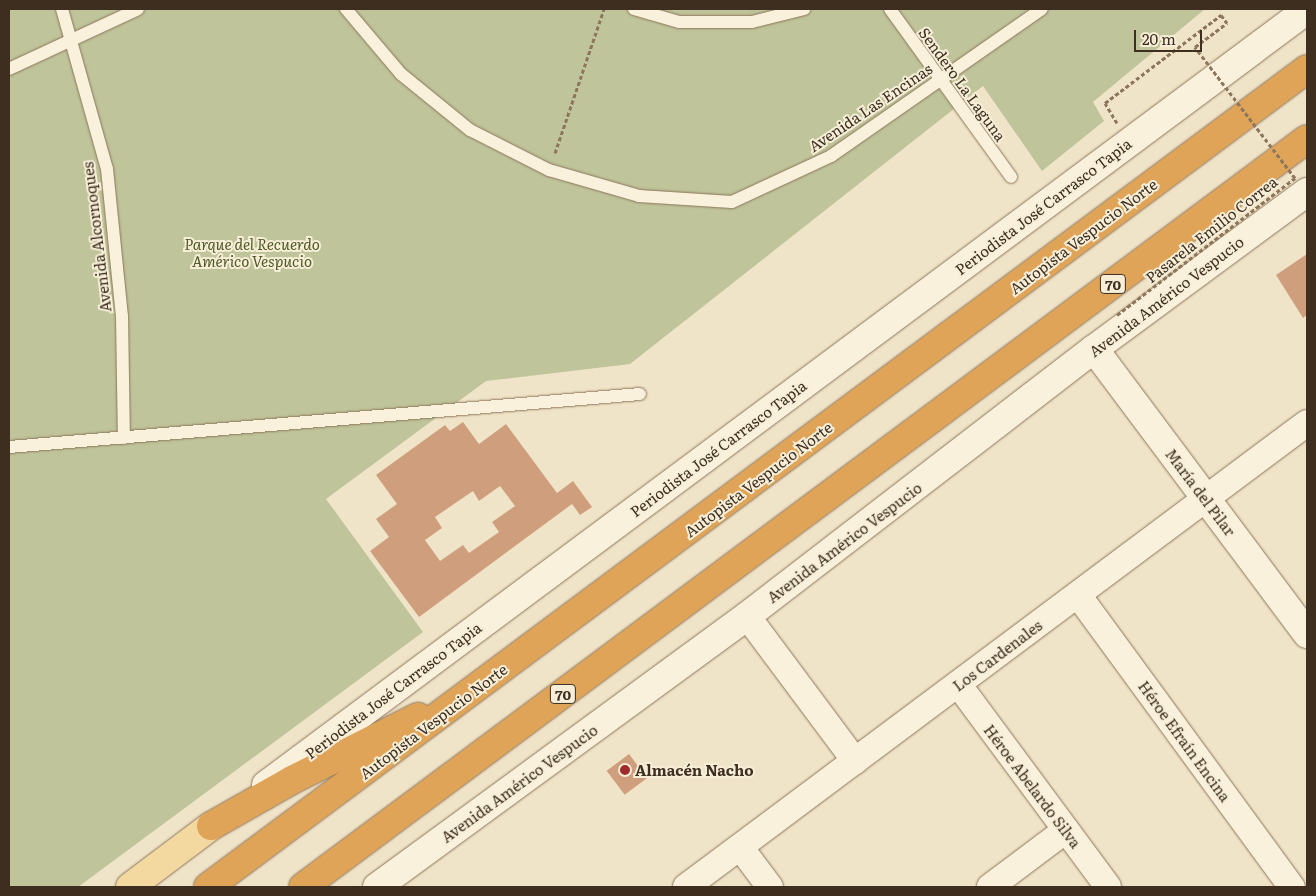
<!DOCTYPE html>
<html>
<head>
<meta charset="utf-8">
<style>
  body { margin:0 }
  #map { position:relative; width:1316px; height:896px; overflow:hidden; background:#f0e4c8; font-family:Literata,serif }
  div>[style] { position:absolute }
  .cemetery>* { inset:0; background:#bfc49a }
  .building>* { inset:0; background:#cf9f7d; transform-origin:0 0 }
  .path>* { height:3px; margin-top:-1.5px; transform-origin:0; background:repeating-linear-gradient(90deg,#8d765c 0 4px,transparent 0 6.5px) }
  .roads { filter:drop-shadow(0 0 1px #8d765c) drop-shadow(0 0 1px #8d765c) }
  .lane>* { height:12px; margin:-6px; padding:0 6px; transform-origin:6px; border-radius:6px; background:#faf1dc }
  .street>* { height:26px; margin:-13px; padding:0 13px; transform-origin:13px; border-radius:13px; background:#faf1dc }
  .secondary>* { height:28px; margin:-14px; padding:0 14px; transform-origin:14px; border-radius:14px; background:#faf1dc }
  .primary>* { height:28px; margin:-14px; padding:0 14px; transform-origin:14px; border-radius:14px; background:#f3d9a0 }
  .highway>* { height:28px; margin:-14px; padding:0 14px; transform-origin:14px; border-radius:14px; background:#e0a458 }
  .path-bridge>* { height:3px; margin-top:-1.5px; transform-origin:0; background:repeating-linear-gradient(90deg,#8d765c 0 4px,transparent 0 6.5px) }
  .dots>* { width:14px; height:14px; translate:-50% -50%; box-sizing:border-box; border:2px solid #f7eed8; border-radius:50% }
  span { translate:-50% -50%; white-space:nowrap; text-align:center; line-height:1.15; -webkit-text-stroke:4px #f7eed8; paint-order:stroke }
  .shield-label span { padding:1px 4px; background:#f7eed8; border:1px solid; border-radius:4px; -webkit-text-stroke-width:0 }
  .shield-label { font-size:14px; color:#3d2e20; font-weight:700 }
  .street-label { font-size:15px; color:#3d2e20 }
  .park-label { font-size:15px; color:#4d5a26; font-style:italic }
  .poi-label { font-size:15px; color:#3d2e20; font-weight:700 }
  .left { translate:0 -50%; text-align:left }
  .frame { position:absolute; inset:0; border:10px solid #3d2e20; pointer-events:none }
  .scale { position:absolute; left:1134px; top:30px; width:68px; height:22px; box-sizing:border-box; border:2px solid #3d2e20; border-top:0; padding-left:6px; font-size:15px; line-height:18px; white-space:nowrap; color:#3d2e20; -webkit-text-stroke:4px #f7eed8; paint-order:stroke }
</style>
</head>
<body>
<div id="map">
  <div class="cemetery">
    <i style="clip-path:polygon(9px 9px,1205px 9px,1093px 102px,1104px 121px,1042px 171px,983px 86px,630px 364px,486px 381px,326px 499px,423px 632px,78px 887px,9px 887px)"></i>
  </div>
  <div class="building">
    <i style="clip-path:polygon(1307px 254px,1307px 315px,1303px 318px,1276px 275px)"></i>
    <i style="clip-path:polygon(evenodd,463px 422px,479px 444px,506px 424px,557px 493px,573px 481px,592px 507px,580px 515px,572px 504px,419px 617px,370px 551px,389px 537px,376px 519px,397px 504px,376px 475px,445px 425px,450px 431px,463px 422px,500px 486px,515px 506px,492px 522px,499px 532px,469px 553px,463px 545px,440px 561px,425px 540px,442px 528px,435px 517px,473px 491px,479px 501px,500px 486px)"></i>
    <i style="left:629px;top:754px;width:30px;height:28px;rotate:53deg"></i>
  </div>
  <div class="path">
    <i style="left:1117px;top:123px;width:23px;rotate:-121deg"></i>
    <i style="left:1105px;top:103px;width:146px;rotate:-37.2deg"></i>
    <i style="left:1221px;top:15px;width:10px;rotate:53deg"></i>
    <i style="left:555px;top:153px;width:152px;rotate:-71.2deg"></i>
  </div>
  <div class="roads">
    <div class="lane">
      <i style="left:62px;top:9px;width:166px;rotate:74.3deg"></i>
      <i style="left:107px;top:169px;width:148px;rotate:84.2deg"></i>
      <i style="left:122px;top:316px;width:122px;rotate:89.1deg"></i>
      <i style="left:346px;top:9px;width:85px;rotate:49.8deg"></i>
      <i style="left:401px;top:74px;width:89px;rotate:39.1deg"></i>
      <i style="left:470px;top:130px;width:89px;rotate:26.9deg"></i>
      <i style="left:549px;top:170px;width:94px;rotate:16.1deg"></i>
      <i style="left:639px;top:196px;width:93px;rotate:3.7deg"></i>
      <i style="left:732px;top:202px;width:109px;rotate:-24.9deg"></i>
      <i style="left:831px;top:156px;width:257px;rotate:-34.9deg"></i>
      <i style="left:634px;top:9px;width:47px;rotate:16.1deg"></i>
      <i style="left:679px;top:22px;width:73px"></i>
      <i style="left:752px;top:22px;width:54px;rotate:-14deg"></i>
      <i style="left:890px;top:9px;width:207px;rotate:54.2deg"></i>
      <i style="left:9px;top:69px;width:142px;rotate:-24.9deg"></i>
      <i style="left:9px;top:447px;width:633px;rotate:-4.8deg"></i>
    </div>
    <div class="street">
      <i style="left:1078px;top:595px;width:362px;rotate:53.8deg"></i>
      <i style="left:747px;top:616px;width:181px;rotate:53.3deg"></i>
      <i style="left:958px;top:684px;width:252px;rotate:53.5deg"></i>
      <i style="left:740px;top:847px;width:50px;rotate:53.1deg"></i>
      <i style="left:686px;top:887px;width:775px;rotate:-36.77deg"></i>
      <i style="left:990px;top:887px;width:95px;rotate:-36.9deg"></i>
    </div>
    <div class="secondary">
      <i style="left:1094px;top:349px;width:356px;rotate:53.2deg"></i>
      <i style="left:266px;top:785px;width:1298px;rotate:-36.67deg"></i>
      <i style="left:377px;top:887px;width:459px;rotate:-36.2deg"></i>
      <i style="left:747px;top:616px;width:438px;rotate:-37.6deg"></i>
      <i style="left:1094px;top:349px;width:265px;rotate:-36.4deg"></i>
    </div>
    <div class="primary">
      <i style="left:130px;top:887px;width:101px;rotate:-37deg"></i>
    </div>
    <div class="highway">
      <i style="left:211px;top:826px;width:93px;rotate:-29.6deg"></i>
      <i style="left:292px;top:780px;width:141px;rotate:-26.6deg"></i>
      <i style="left:208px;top:887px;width:1370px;rotate:-36.66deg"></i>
      <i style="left:303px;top:887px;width:1252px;rotate:-36.69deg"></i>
    </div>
  </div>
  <div class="path-bridge">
    <i style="left:1117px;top:315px;width:225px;rotate:-37.6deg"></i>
    <i style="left:1295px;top:178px;width:165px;rotate:-127.4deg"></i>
    <i style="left:1195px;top:47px;width:40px;rotate:-37deg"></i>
  </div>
  <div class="dots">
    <i style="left:625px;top:770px;background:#9e2a2b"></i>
  </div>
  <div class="shield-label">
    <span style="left:1113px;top:284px">70</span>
    <span style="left:563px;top:694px">70</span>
  </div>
  <div class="street-label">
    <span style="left:963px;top:84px;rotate:54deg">Sendero La Laguna</span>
    <span style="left:870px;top:107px;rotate:-34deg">Avenida Las Encinas</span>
    <span style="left:1043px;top:206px;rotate:-37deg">Periodista José Carrasco Tapia</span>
    <span style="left:1211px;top:229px;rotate:-38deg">Pasarela Emilio Correa</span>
    <span style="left:1083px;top:236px;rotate:-37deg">Autopista Vespucio Norte</span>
    <span style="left:96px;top:237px;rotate:-97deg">Avenida Alcornoques</span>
    <span style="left:1166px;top:296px;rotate:-37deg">Avenida Américo Vespucio</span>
    <span style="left:718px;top:448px;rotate:-37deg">Periodista José Carrasco Tapia</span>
    <span style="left:758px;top:479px;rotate:-37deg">Autopista Vespucio Norte</span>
    <span style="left:1201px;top:492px;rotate:53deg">María del Pilar</span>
    <span style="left:844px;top:542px;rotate:-37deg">Avenida Américo Vespucio</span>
    <span style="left:997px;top:655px;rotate:-37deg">Los Cardenales</span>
    <span style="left:393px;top:690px;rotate:-37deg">Periodista José Carrasco Tapia</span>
    <span style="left:433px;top:721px;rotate:-37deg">Autopista Vespucio Norte</span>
    <span style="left:1185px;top:741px;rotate:54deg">Héroe Efraín Encina</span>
    <span style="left:519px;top:783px;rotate:-36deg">Avenida Américo Vespucio</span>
    <span style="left:1033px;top:786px;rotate:53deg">Héroe Abelardo Silva</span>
  </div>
  <div class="park-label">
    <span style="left:252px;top:252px">Parque del Recuerdo<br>Américo Vespucio</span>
  </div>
  <div class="poi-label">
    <span class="left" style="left:635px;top:770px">Almacén Nacho</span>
  </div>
  <div class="frame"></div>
  <div class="scale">20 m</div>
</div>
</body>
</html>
